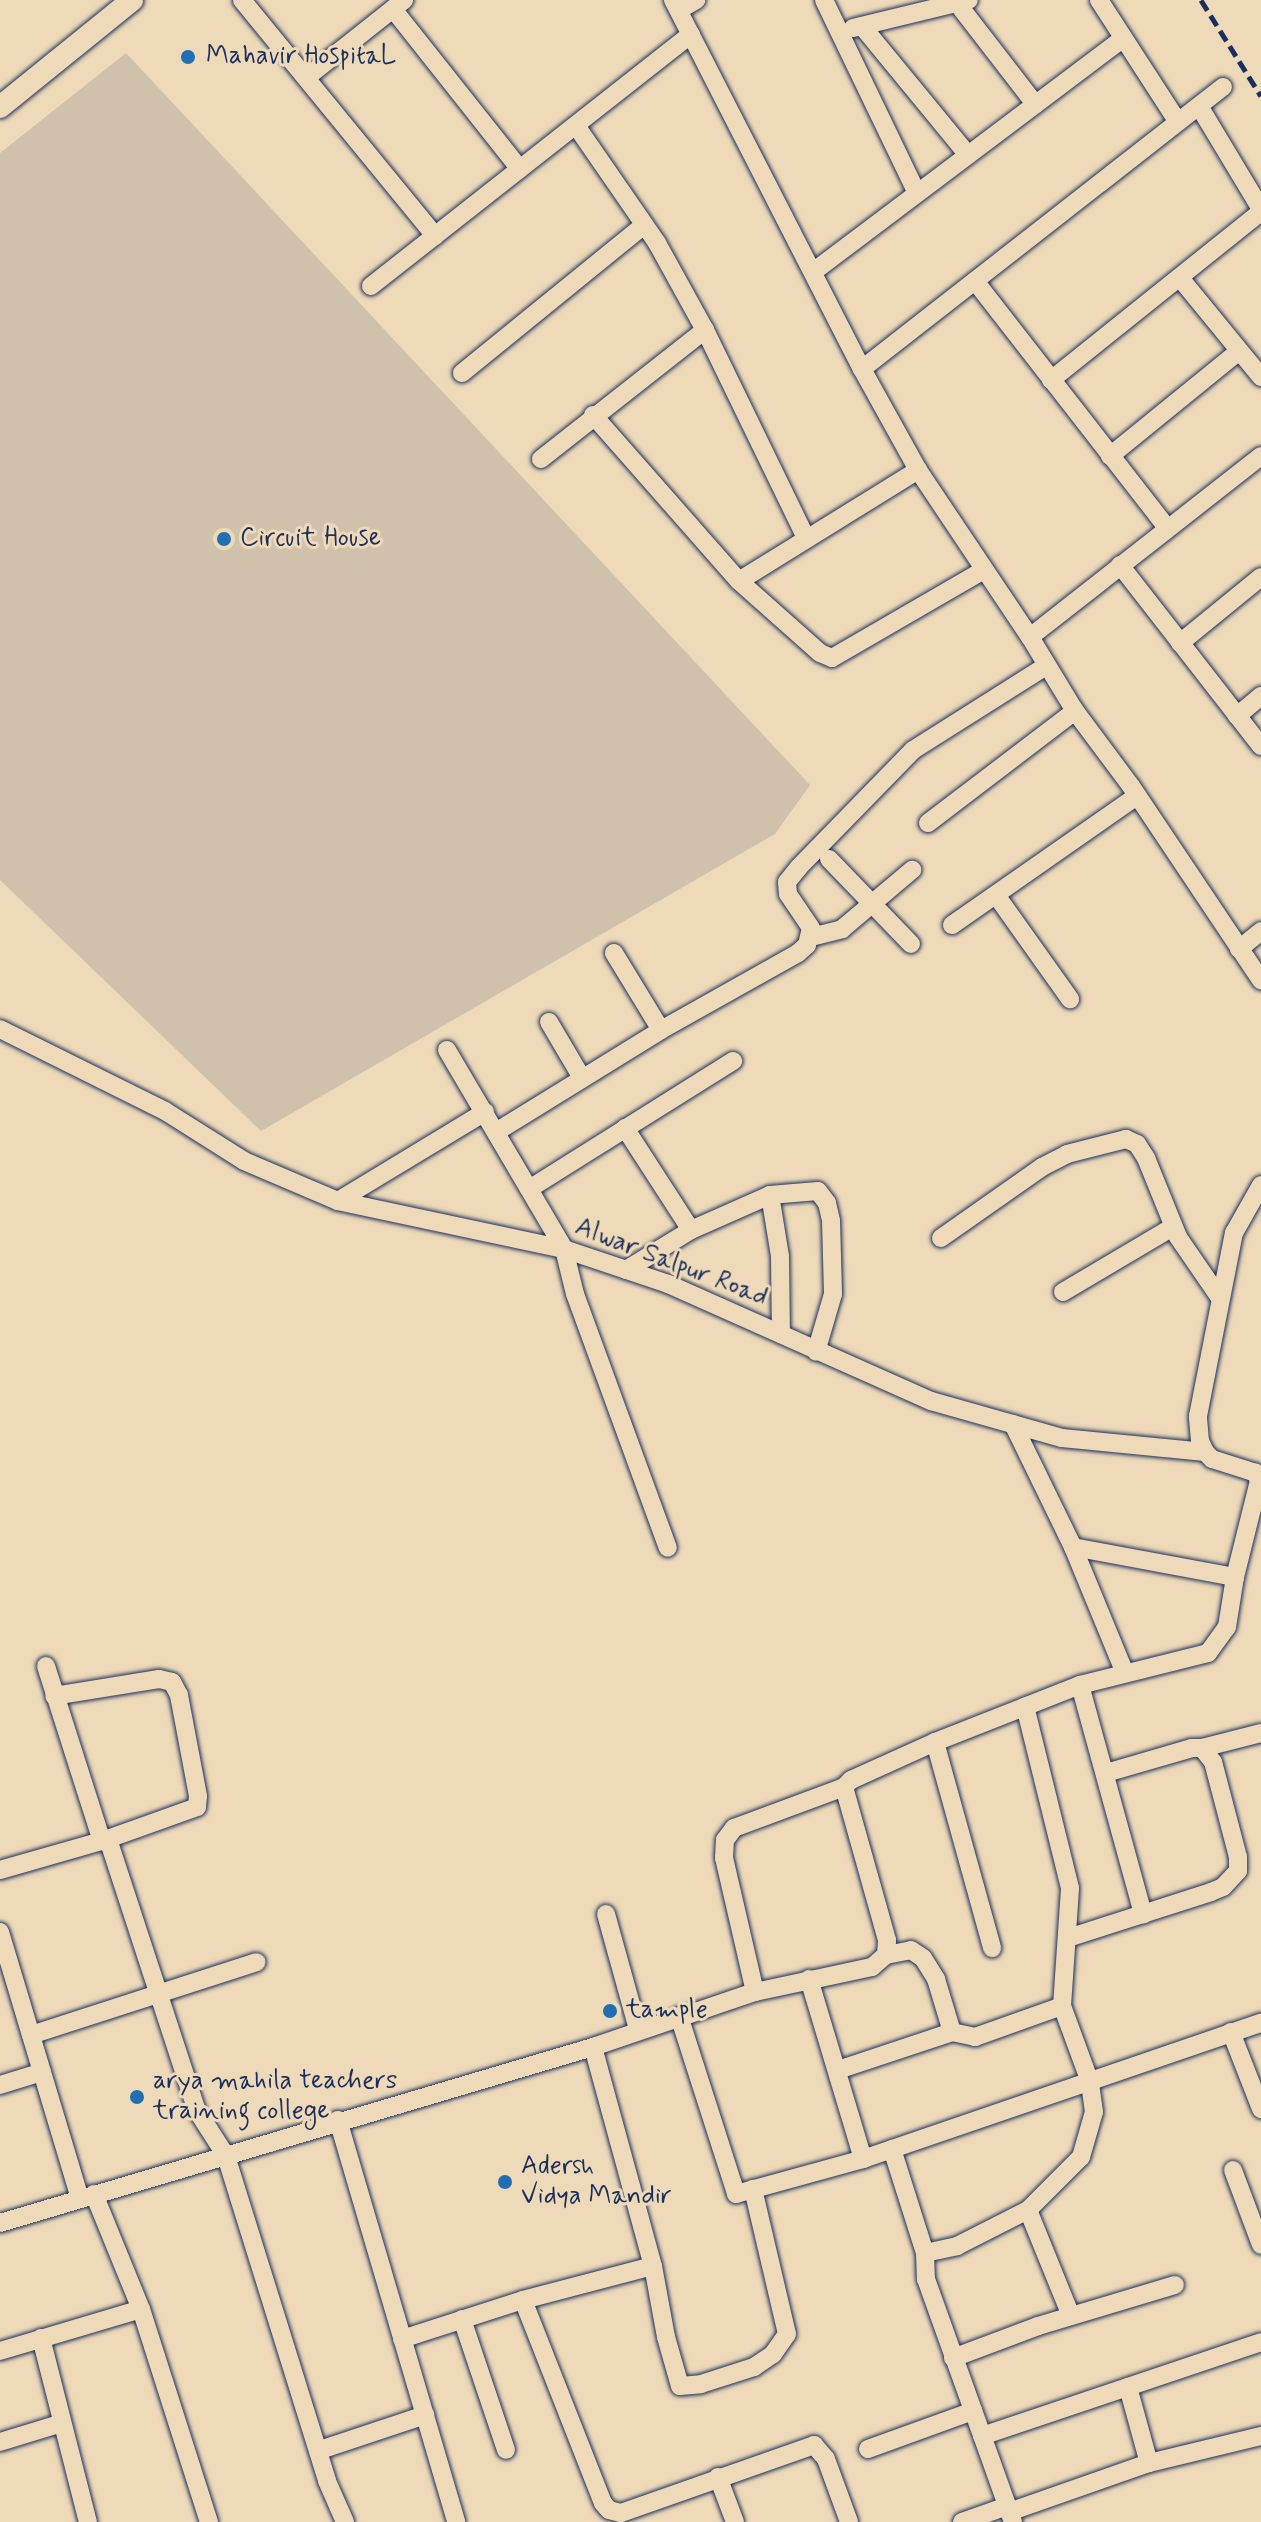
<!DOCTYPE html>
<html>
<head>
<meta charset="utf-8">
<style>
  body { margin:0 }
  #map { position:relative; width:1261px; height:2522px; overflow:hidden; background:#eedab8; font-family:Mynerve,sans-serif }
  div>[style] { position:absolute }
  .green>* { inset:0; background:#cfc1ab }
  .roads { filter:drop-shadow(0 0 2px #1b2f5e) drop-shadow(0 0 2px #1b2f5e) }
  .minor>* { height:18px; margin:-9px; padding:0 9px; transform-origin:9px; border-radius:9px; background:#eedab8 }
  .major>* { height:22px; margin:-11px; padding:0 11px; transform-origin:11px; border-radius:11px; background:#eedab8 }
  .rail>* { height:5px; margin-top:-2.5px; transform-origin:0; background:repeating-linear-gradient(90deg,#1b2f5e 0 12px,transparent 0 18px) }
  .dots>* { width:22px; height:22px; translate:-50% -50%; box-sizing:border-box; border:4px solid #eedab8; border-radius:50% }
  span { translate:-50% -50%; white-space:nowrap; text-align:center; line-height:1.15; -webkit-text-stroke:6px #eedab8; paint-order:stroke }
  .poi-label { font-size:26px; color:#1b2f5e }
  .left { translate:0 -50%; text-align:left }
  .street-label { font-size:26px; color:#1b2f5e }
</style>
</head>
<body>
<div id="map">
  <div class="green">
    <i style="clip-path:polygon(126px 53px,810px 785px,775px 834px,261px 1131px,0 880px,0 153px)"></i>
  </div>
  <div class="roads">
    <div class="minor">
      <i style="left:242px;top:0;width:305px;rotate:50.7deg"></i>
      <i style="left:673px;top:0;width:415px;rotate:62.9deg"></i>
      <i style="left:862px;top:369px;width:115px;rotate:61deg"></i>
      <i style="left:918px;top:470px;width:201px;rotate:56.2deg"></i>
      <i style="left:1030px;top:637px;width:87px;rotate:58.7deg"></i>
      <i style="left:1075px;top:711px;width:94px;rotate:53.3deg"></i>
      <i style="left:1131px;top:786px;width:234px;rotate:56.2deg"></i>
      <i style="left:824px;top:0;width:214px;rotate:64.3deg"></i>
      <i style="left:1099px;top:0;width:145px;rotate:57.1deg"></i>
      <i style="left:957px;top:3px;width:128px;rotate:52.3deg"></i>
      <i style="left:393px;top:9px;width:204px;rotate:51.6deg"></i>
      <i style="left:679px;top:10px;width:20px;rotate:-30deg"></i>
      <i style="left:862px;top:26px;width:167px;rotate:50.6deg"></i>
      <i style="left:853px;top:28px;width:119px;rotate:-13.6deg"></i>
      <i style="left:307px;top:77px;width:124px;rotate:-38.4deg"></i>
      <i style="left:1199px;top:106px;width:120px;rotate:59deg"></i>
      <i style="left:577px;top:127px;width:141px;rotate:55.4deg"></i>
      <i style="left:657px;top:243px;width:99px;rotate:61.1deg"></i>
      <i style="left:705px;top:330px;width:231px;rotate:64.1deg"></i>
      <i style="left:813px;top:272px;width:387px;rotate:-37deg"></i>
      <i style="left:1180px;top:278px;width:128px;rotate:50.7deg"></i>
      <i style="left:975px;top:281px;width:313px;rotate:52.1deg"></i>
      <i style="left:371px;top:286px;width:407px;rotate:-38.2deg"></i>
      <i style="left:862px;top:369px;width:458px;rotate:-38deg"></i>
      <i style="left:462px;top:373px;width:235px;rotate:-39.1deg"></i>
      <i style="left:1051px;top:380px;width:269px;rotate:-38.7deg"></i>
      <i style="left:593px;top:415px;width:221px;rotate:48.7deg"></i>
      <i style="left:739px;top:581px;width:108px;rotate:41.6deg"></i>
      <i style="left:820px;top:653px;width:13px;rotate:23deg"></i>
      <i style="left:832px;top:658px;width:176px;rotate:-30.1deg"></i>
      <i style="left:1110px;top:456px;width:166px;rotate:-39.1deg"></i>
      <i style="left:541px;top:459px;width:209px;rotate:-38.2deg"></i>
      <i style="left:1120px;top:565px;width:229px;rotate:52.1deg"></i>
      <i style="left:739px;top:581px;width:211px;rotate:-31.8deg"></i>
      <i style="left:1030px;top:637px;width:293px;rotate:-38.1deg"></i>
      <i style="left:1180px;top:643px;width:104px;rotate:-39.2deg"></i>
      <i style="left:1237px;top:716px;width:31px;rotate:-40deg"></i>
      <i style="left:928px;top:823px;width:185px;rotate:-37.3deg"></i>
      <i style="left:829px;top:859px;width:118px;rotate:46deg"></i>
      <i style="left:996px;top:895px;width:128px;rotate:54.6deg"></i>
      <i style="left:952px;top:925px;width:226px;rotate:-34.9deg"></i>
      <i style="left:811px;top:937px;width:32px;rotate:-14deg"></i>
      <i style="left:842px;top:929px;width:92px;rotate:-40.1deg"></i>
      <i style="left:1239px;top:949px;width:28px;rotate:-39deg"></i>
      <i style="left:614px;top:953px;width:90px;rotate:58.6deg"></i>
      <i style="left:549px;top:1022px;width:65px;rotate:59.5deg"></i>
      <i style="left:0;top:1029px;width:184px;rotate:26.4deg"></i>
      <i style="left:165px;top:1111px;width:93px;rotate:32.3deg"></i>
      <i style="left:244px;top:1161px;width:102px;rotate:23.1deg"></i>
      <i style="left:338px;top:1201px;width:231px;rotate:12deg"></i>
      <i style="left:564px;top:1249px;width:110px;rotate:18.6deg"></i>
      <i style="left:668px;top:1284px;width:288px;rotate:24deg"></i>
      <i style="left:931px;top:1401px;width:136px;rotate:15.8deg"></i>
      <i style="left:1062px;top:1438px;width:144px;rotate:5.6deg"></i>
      <i style="left:447px;top:1050px;width:231px;rotate:59.5deg"></i>
      <i style="left:564px;top:1249px;width:46px;rotate:76.3deg"></i>
      <i style="left:575px;top:1294px;width:270px;rotate:69.9deg"></i>
      <i style="left:625px;top:1128px;width:121px;rotate:57.1deg"></i>
      <i style="left:496px;top:1132px;width:194px;rotate:-31.7deg"></i>
      <i style="left:661px;top:1030px;width:157px;rotate:-29.3deg"></i>
      <i style="left:798px;top:953px;width:12px;rotate:-42deg"></i>
      <i style="left:807px;top:945px;width:17px;rotate:-77deg"></i>
      <i style="left:811px;top:928px;width:41px;rotate:-124.1deg"></i>
      <i style="left:788px;top:894px;width:12px;rotate:-95deg"></i>
      <i style="left:787px;top:882px;width:19px;rotate:-51deg"></i>
      <i style="left:799px;top:867px;width:163px;rotate:-45.7deg"></i>
      <i style="left:913px;top:750px;width:157px;rotate:-32.3deg"></i>
      <i style="left:529px;top:1189px;width:241px;rotate:-32.1deg"></i>
      <i style="left:770px;top:1195px;width:62px;rotate:80.7deg"></i>
      <i style="left:780px;top:1256px;width:78px;rotate:89.3deg"></i>
      <i style="left:338px;top:1201px;width:172px;rotate:-31.2deg"></i>
      <i style="left:941px;top:1238px;width:123px;rotate:-35.1deg"></i>
      <i style="left:1042px;top:1167px;width:28px;rotate:-27deg"></i>
      <i style="left:1067px;top:1154px;width:61px;rotate:-14.3deg"></i>
      <i style="left:1126px;top:1139px;width:12px;rotate:24deg"></i>
      <i style="left:1137px;top:1144px;width:17px;rotate:57deg"></i>
      <i style="left:1146px;top:1158px;width:85px;rotate:67.9deg"></i>
      <i style="left:1178px;top:1237px;width:74px;rotate:55.5deg"></i>
      <i style="left:626px;top:1270px;width:76px;rotate:-31.6deg"></i>
      <i style="left:691px;top:1230px;width:86px;rotate:-23.9deg"></i>
      <i style="left:770px;top:1195px;width:48px;rotate:-4.8deg"></i>
      <i style="left:818px;top:1191px;width:15px;rotate:53deg"></i>
      <i style="left:827px;top:1203px;width:18px;rotate:77deg"></i>
      <i style="left:831px;top:1221px;width:73px;rotate:88.4deg"></i>
      <i style="left:833px;top:1294px;width:60px;rotate:106.3deg"></i>
      <i style="left:1063px;top:1292px;width:128px;rotate:-30.6deg"></i>
      <i style="left:1013px;top:1424px;width:137px;rotate:64deg"></i>
      <i style="left:1073px;top:1547px;width:136px;rotate:67.6deg"></i>
      <i style="left:1073px;top:1547px;width:165px;rotate:10.5deg"></i>
      <i style="left:46px;top:1666px;width:184px;rotate:72.3deg"></i>
      <i style="left:1080px;top:1685px;width:238px;rotate:74.6deg"></i>
      <i style="left:935px;top:1742px;width:214px;rotate:74.5deg"></i>
      <i style="left:1202px;top:1748px;width:61px;rotate:-14.3deg"></i>
      <i style="left:108px;top:1839px;width:284px;rotate:71.9deg"></i>
      <i style="left:196px;top:2109px;width:56px;rotate:57.4deg"></i>
      <i style="left:226px;top:2156px;width:340px;rotate:72.7deg"></i>
      <i style="left:327px;top:2481px;width:45px;rotate:66.3deg"></i>
      <i style="left:0;top:1870px;width:106px;rotate:-15.9deg"></i>
      <i style="left:102px;top:1841px;width:101px;rotate:-19.7deg"></i>
      <i style="left:197px;top:1807px;width:11px;rotate:-85deg"></i>
      <i style="left:198px;top:1796px;width:103px;rotate:-100.7deg"></i>
      <i style="left:179px;top:1695px;width:15px;rotate:-118deg"></i>
      <i style="left:172px;top:1682px;width:13px;rotate:-167deg"></i>
      <i style="left:159px;top:1679px;width:106px;rotate:170.8deg"></i>
      <i style="left:606px;top:1914px;width:119px;rotate:74.5deg"></i>
      <i style="left:0;top:1932px;width:278px;rotate:73.3deg"></i>
      <i style="left:1068px;top:1938px;width:150px;rotate:-17.8deg"></i>
      <i style="left:1211px;top:1892px;width:13px;rotate:-23deg"></i>
      <i style="left:1223px;top:1887px;width:22px;rotate:-47deg"></i>
      <i style="left:1238px;top:1871px;width:14px;rotate:-90deg"></i>
      <i style="left:1238px;top:1857px;width:98px;rotate:-104.7deg"></i>
      <i style="left:1213px;top:1762px;width:18px;rotate:-128deg"></i>
      <i style="left:1202px;top:1748px;width:10px;rotate:180deg"></i>
      <i style="left:1192px;top:1748px;width:90px;rotate:163.8deg"></i>
      <i style="left:886px;top:1955px;width:25px;rotate:-11deg"></i>
      <i style="left:911px;top:1950px;width:14px;rotate:34deg"></i>
      <i style="left:923px;top:1958px;width:25px;rotate:58deg"></i>
      <i style="left:936px;top:1979px;width:55px;rotate:73.2deg"></i>
      <i style="left:952px;top:2032px;width:24px;rotate:12deg"></i>
      <i style="left:975px;top:2037px;width:92px;rotate:-19.6deg"></i>
      <i style="left:809px;top:1979px;width:188px;rotate:73.3deg"></i>
      <i style="left:755px;top:1992px;width:138px;rotate:-103deg"></i>
      <i style="left:724px;top:1858px;width:18px;rotate:-87deg"></i>
      <i style="left:725px;top:1840px;width:15px;rotate:-53deg"></i>
      <i style="left:734px;top:1828px;width:117px;rotate:-20.4deg"></i>
      <i style="left:679px;top:2016px;width:187px;rotate:72.2deg"></i>
      <i style="left:736px;top:2194px;width:132px;rotate:-15.4deg"></i>
      <i style="left:863px;top:2159px;width:421px;rotate:-18.9deg"></i>
      <i style="left:1231px;top:2032px;width:83px;rotate:68.7deg"></i>
      <i style="left:31px;top:2035px;width:237px;rotate:-17.9deg"></i>
      <i style="left:593px;top:2047px;width:227px;rotate:74.7deg"></i>
      <i style="left:653px;top:2266px;width:72px;rotate:79.6deg"></i>
      <i style="left:666px;top:2337px;width:51px;rotate:74.1deg"></i>
      <i style="left:680px;top:2386px;width:21px;rotate:-5deg"></i>
      <i style="left:701px;top:2384px;width:56px;rotate:-17.8deg"></i>
      <i style="left:754px;top:2367px;width:23px;rotate:-34deg"></i>
      <i style="left:773px;top:2354px;width:24px;rotate:-55deg"></i>
      <i style="left:787px;top:2334px;width:149px;rotate:-103.2deg"></i>
      <i style="left:838px;top:2070px;width:120px;rotate:-18.4deg"></i>
      <i style="left:0;top:2085px;width:44px;rotate:-17.2deg"></i>
      <i style="left:338px;top:2120px;width:419px;rotate:73.6deg"></i>
      <i style="left:892px;top:2149px;width:109px;rotate:72.4deg"></i>
      <i style="left:925px;top:2253px;width:26px;rotate:88deg"></i>
      <i style="left:926px;top:2279px;width:258px;rotate:70.3deg"></i>
      <i style="left:1233px;top:2170px;width:80px;rotate:69.5deg"></i>
      <i style="left:94px;top:2194px;width:124px;rotate:67.8deg"></i>
      <i style="left:141px;top:2309px;width:224px;rotate:72.3deg"></i>
      <i style="left:1028px;top:2210px;width:114px;rotate:67.9deg"></i>
      <i style="left:0;top:2223px;width:619px;rotate:-16.53deg"></i>
      <i style="left:593px;top:2047px;width:171px;rotate:-18.8deg"></i>
      <i style="left:755px;top:1992px;width:120px;rotate:-12.1deg"></i>
      <i style="left:872px;top:1967px;width:18px;rotate:-41deg"></i>
      <i style="left:886px;top:1955px;width:15px;rotate:-86deg"></i>
      <i style="left:887px;top:1940px;width:159px;rotate:-105.7deg"></i>
      <i style="left:844px;top:1787px;width:10px;rotate:-45deg"></i>
      <i style="left:851px;top:1780px;width:92px;rotate:-24.3deg"></i>
      <i style="left:935px;top:1742px;width:156px;rotate:-21.5deg"></i>
      <i style="left:1080px;top:1685px;width:132px;rotate:-14deg"></i>
      <i style="left:1208px;top:1653px;width:32px;rotate:-54deg"></i>
      <i style="left:1227px;top:1627px;width:51px;rotate:-80.9deg"></i>
      <i style="left:1235px;top:1577px;width:99px;rotate:-76deg"></i>
      <i style="left:1259px;top:1481px;width:9px;rotate:-111deg"></i>
      <i style="left:1256px;top:1473px;width:46px;rotate:-162.3deg"></i>
      <i style="left:1212px;top:1459px;width:10px;rotate:-135deg"></i>
      <i style="left:1205px;top:1452px;width:12px;rotate:-114deg"></i>
      <i style="left:1200px;top:1441px;width:25px;rotate:-95deg"></i>
      <i style="left:1198px;top:1416px;width:187px;rotate:-78.9deg"></i>
      <i style="left:1234px;top:1233px;width:55px;rotate:-60.6deg"></i>
      <i style="left:925px;top:2253px;width:33px;rotate:-12deg"></i>
      <i style="left:957px;top:2246px;width:80px;rotate:-26.9deg"></i>
      <i style="left:1028px;top:2210px;width:75px;rotate:-45deg"></i>
      <i style="left:1081px;top:2157px;width:47px;rotate:-73.9deg"></i>
      <i style="left:1094px;top:2112px;width:30px;rotate:-98deg"></i>
      <i style="left:1090px;top:2082px;width:81px;rotate:-110.2deg"></i>
      <i style="left:1062px;top:2006px;width:118px;rotate:-86.1deg"></i>
      <i style="left:1070px;top:1888px;width:187px;rotate:-103.9deg"></i>
      <i style="left:523px;top:2300px;width:218px;rotate:68.5deg"></i>
      <i style="left:603px;top:2503px;width:9px;rotate:49deg"></i>
      <i style="left:609px;top:2510px;width:12px;rotate:14deg"></i>
      <i style="left:621px;top:2513px;width:205px;rotate:-19.4deg"></i>
      <i style="left:814px;top:2445px;width:18px;rotate:49deg"></i>
      <i style="left:826px;top:2459px;width:67px;rotate:69.9deg"></i>
      <i style="left:462px;top:2319px;width:138px;rotate:71.4deg"></i>
      <i style="left:41px;top:2338px;width:190px;rotate:75.7deg"></i>
      <i style="left:402px;top:2339px;width:127px;rotate:-17.9deg"></i>
      <i style="left:523px;top:2300px;width:134px;rotate:-14.7deg"></i>
      <i style="left:0;top:2351px;width:147px;rotate:-16.6deg"></i>
      <i style="left:953px;top:2358px;width:91px;rotate:-20.6deg"></i>
      <i style="left:1038px;top:2326px;width:143px;rotate:-16.7deg"></i>
      <i style="left:1128px;top:2387px;width:79px;rotate:74.6deg"></i>
      <i style="left:982px;top:2436px;width:294px;rotate:-18.6deg"></i>
      <i style="left:0;top:2442px;width:65px;rotate:-17deg"></i>
      <i style="left:868px;top:2449px;width:112px;rotate:-19.9deg"></i>
      <i style="left:320px;top:2450px;width:111px;rotate:-18.4deg"></i>
      <i style="left:718px;top:2477px;width:48px;rotate:69.3deg"></i>
      <i style="left:1009px;top:2512px;width:148px;rotate:-19.3deg"></i>
      <i style="left:1149px;top:2463px;width:115px;rotate:-13.6deg"></i>
      <i style="left:962px;top:2522px;width:48px;rotate:-19.6deg"></i>
    </div>
    <div class="major">
      <i style="left:0;top:107px;width:170px;rotate:-39deg"></i>
    </div>
  </div>
  <div class="rail">
    <i style="left:1201px;top:0;width:113px;rotate:58deg"></i>
  </div>
  <div class="dots">
    <i style="left:188px;top:57px;background:#1f6fb2"></i>
    <i style="left:224px;top:539px;background:#1f6fb2"></i>
    <i style="left:610px;top:2011px;background:#1f6fb2"></i>
    <i style="left:137px;top:2097px;background:#1f6fb2"></i>
    <i style="left:505px;top:2182px;background:#1f6fb2"></i>
  </div>
  <div class="poi-label">
    <span class="left" style="left:206px;top:57px">Mahavir HospitaL</span>
    <span class="left" style="left:240px;top:539px">Circuit House</span>
    <span class="left" style="left:626px;top:2011px">tample</span>
    <span class="left" style="left:153px;top:2097px">arya mahila teachers<br>training college</span>
    <span class="left" style="left:521px;top:2182px">Adersh<br>Vidya Mandir</span>
  </div>
  <div class="street-label">
    <span style="left:671px;top:1263px;rotate:21deg">Alwar Salpur Road</span>
  </div>
</div>
</body>
</html>
